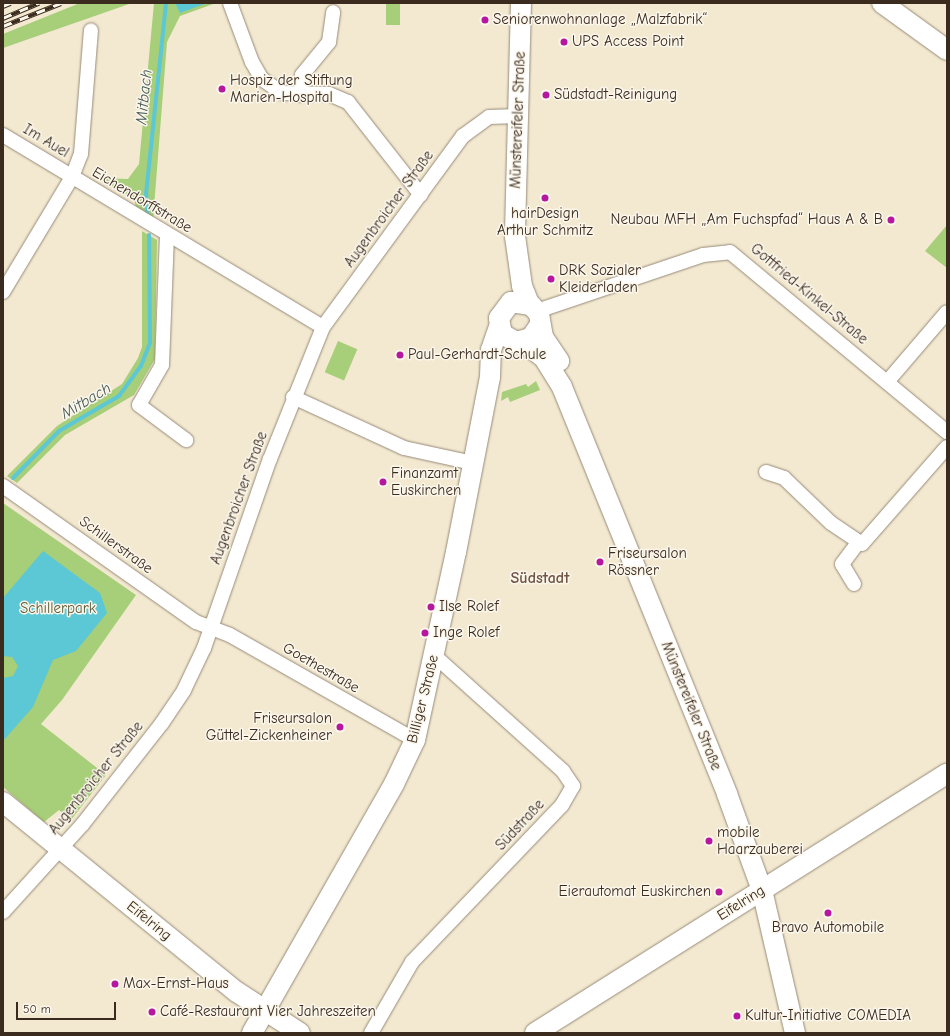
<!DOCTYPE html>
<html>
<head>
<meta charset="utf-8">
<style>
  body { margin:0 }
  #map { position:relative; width:950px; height:1036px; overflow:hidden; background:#f3e9d1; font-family:"Comic Neue",sans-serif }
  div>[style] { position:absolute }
  .green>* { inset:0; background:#a7ce78; transform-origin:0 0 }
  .water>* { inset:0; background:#5cc7d5 }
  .stream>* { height:4px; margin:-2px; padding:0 2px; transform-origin:2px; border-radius:2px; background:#5cc7d5 }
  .roads { filter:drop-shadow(0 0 1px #978a78) drop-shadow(0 0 1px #978a78) }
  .street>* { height:14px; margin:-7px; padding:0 7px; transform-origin:7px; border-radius:7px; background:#fff }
  .secondary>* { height:20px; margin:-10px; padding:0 10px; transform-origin:10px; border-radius:10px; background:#fff }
  .rail>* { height:4.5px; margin-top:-2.25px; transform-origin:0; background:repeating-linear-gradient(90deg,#fbf7ec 0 9px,#3b2a1e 0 18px); box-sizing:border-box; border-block:1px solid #3b2a1e }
  .dots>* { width:11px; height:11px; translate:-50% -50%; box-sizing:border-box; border:2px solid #fbf7ec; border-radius:50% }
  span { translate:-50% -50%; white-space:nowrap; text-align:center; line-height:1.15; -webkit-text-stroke:3px #fbf7ec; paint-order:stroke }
  .poi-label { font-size:15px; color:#3b2a1e }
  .left { translate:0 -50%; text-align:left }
  .right { translate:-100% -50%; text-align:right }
  .street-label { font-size:15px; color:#3b2a1e }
  .park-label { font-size:15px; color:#5b5b39 }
  .water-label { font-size:16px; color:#455955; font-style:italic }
  .neighbourhood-label { font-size:16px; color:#715544; font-weight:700 }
  .frame { position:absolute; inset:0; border:4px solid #3b2a1e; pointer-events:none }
  .scale { position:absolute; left:16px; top:1002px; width:100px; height:18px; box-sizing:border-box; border:2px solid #3b2a1e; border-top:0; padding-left:5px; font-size:12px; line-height:14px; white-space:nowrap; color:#3b2a1e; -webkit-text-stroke:3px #fbf7ec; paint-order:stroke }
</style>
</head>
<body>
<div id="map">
  <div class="green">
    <i style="clip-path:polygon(80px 3px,132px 3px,3px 48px,3px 34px)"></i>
    <i style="clip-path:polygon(154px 3px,216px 3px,180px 16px,167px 42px,153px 220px,137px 211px,134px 199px,98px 178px,128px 179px,139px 164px)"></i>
    <i style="left:386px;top:3px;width:14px;height:22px"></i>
    <i style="clip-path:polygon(947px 225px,947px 268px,925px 251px)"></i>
    <i style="clip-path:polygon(142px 231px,157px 240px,155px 359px,134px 395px,65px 435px,17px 483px,7px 476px,57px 426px,122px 384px,138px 358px,142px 347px)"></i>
    <i style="left:338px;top:341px;width:21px;height:34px;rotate:23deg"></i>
    <i style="clip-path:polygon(536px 381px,540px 390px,510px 402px,508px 397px,501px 401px,502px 392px,526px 384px,528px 387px)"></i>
    <i style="clip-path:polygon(3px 503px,136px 595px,62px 700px,41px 724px,106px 775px,71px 820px,59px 810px,44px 822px,3px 787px)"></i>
  </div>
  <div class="water">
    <i style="clip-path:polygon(175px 3px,207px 3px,180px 13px)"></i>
    <i style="clip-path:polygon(43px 551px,100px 593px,107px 613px,76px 651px,53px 660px,33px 707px,3px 741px,3px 678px,13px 676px,18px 666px,12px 657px,3px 656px,3px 598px)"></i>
  </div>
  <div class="stream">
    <i style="left:147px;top:217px;width:23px;rotate:-92deg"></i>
    <i style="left:146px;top:194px;width:192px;rotate:-84deg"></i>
    <i style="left:13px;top:478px;width:66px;rotate:-45.6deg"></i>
    <i style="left:59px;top:431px;width:69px;rotate:-30.3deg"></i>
    <i style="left:119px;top:396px;width:37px;rotate:-54deg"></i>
    <i style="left:141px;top:366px;width:25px;rotate:-69deg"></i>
    <i style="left:150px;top:343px;width:108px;rotate:-90.5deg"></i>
  </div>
  <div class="roads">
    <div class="street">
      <i style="left:230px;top:3px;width:63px;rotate:69.6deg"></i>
      <i style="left:252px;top:62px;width:20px;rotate:60deg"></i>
      <i style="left:262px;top:79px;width:24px;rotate:35deg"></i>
      <i style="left:282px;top:93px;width:47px;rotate:1.2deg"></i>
      <i style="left:329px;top:94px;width:21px;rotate:23deg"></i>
      <i style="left:348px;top:102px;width:118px;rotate:51.9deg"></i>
      <i style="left:301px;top:95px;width:20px;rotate:-87deg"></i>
      <i style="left:302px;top:75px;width:43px;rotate:-50.7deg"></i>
      <i style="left:329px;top:42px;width:30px;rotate:-82deg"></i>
      <i style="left:3px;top:135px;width:373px;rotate:31deg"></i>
      <i style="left:167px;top:235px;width:130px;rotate:92.2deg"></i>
      <i style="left:162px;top:365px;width:46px;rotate:119.9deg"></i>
      <i style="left:139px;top:405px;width:59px;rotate:36.7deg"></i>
      <i style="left:3px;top:292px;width:134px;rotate:-59deg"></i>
      <i style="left:72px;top:177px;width:25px;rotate:-69deg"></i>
      <i style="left:81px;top:154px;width:124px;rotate:-85.4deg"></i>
      <i style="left:537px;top:311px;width:175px;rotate:-18.6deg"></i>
      <i style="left:703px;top:255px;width:27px;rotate:-6deg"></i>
      <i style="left:730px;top:252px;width:282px;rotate:39.7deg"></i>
      <i style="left:887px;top:382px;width:92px;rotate:-49.4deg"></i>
      <i style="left:293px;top:397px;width:122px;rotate:24.7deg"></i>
      <i style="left:404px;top:448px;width:71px;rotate:12.3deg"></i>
      <i style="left:766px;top:472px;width:19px;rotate:18deg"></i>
      <i style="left:784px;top:478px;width:65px;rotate:43.8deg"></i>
      <i style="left:831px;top:523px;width:37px;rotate:34deg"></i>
      <i style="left:862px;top:544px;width:129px;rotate:-48.8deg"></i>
      <i style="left:3px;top:486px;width:236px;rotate:35.2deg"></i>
      <i style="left:196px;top:622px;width:36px;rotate:21deg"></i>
      <i style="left:230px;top:635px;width:213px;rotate:29.6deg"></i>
      <i style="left:854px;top:584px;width:23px;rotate:-121deg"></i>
      <i style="left:842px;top:564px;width:26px;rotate:-53deg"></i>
      <i style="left:3px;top:912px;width:118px;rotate:-47.8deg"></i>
      <i style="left:82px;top:825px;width:130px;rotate:-51.9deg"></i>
      <i style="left:162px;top:723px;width:40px;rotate:-56deg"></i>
      <i style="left:184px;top:690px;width:47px;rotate:-64.5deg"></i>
      <i style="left:204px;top:648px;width:200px;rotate:-70.8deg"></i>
      <i style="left:270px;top:459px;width:142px;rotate:-68.1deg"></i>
      <i style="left:323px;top:327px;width:237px;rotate:-53.8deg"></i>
      <i style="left:463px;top:136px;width:32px;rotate:-36deg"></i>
      <i style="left:489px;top:117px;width:29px;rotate:-2deg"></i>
      <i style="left:371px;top:1033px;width:82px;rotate:-60deg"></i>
      <i style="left:412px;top:962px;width:217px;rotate:-46.3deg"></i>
      <i style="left:562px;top:805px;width:22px;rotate:-60deg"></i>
      <i style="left:573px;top:786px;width:18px;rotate:-124deg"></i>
      <i style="left:563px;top:771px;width:172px;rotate:-138.1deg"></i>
    </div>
    <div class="secondary">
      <i style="left:521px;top:3px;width:233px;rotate:91.5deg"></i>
      <i style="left:515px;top:236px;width:50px;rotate:82deg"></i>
      <i style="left:522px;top:286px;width:18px;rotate:68deg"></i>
      <i style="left:882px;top:3px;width:80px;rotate:35.9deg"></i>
      <i style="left:539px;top:326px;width:14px;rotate:124deg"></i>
      <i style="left:531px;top:338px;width:16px;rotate:165deg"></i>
      <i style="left:516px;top:342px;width:16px;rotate:-150deg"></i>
      <i style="left:502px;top:334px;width:16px;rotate:-101deg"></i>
      <i style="left:499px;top:318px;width:20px;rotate:-53deg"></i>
      <i style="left:511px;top:302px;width:20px;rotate:9deg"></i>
      <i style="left:531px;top:305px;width:12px;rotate:48deg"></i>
      <i style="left:539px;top:314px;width:23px;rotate:80deg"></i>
      <i style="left:543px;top:337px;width:29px;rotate:56deg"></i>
      <i style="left:523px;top:342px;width:26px;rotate:37deg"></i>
      <i style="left:544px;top:358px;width:34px;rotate:58deg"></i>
      <i style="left:562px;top:387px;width:439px;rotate:67.9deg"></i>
      <i style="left:727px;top:794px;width:102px;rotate:70deg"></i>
      <i style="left:762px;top:890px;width:147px;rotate:77deg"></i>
      <i style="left:3px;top:802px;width:301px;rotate:39.1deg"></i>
      <i style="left:237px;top:992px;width:75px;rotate:33.1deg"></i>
      <i style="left:252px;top:1033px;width:287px;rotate:-60.3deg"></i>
      <i style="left:394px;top:784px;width:49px;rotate:-64.5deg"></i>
      <i style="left:415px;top:740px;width:192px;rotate:-77.7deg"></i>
      <i style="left:456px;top:552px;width:178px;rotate:-79deg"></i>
      <i style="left:490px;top:377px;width:27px;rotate:-88deg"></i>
      <i style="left:491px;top:350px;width:24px;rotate:-71deg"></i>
      <i style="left:535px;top:1033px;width:487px;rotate:-32.2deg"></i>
    </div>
  </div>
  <div class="rail">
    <i style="left:3px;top:6px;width:8px;rotate:-23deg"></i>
    <i style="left:3px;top:18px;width:39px;rotate:-23deg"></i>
    <i style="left:3px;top:26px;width:62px;rotate:-21.6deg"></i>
  </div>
  <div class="dots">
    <i style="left:485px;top:20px;background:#b5179e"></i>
    <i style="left:564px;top:42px;background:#b5179e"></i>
    <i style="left:222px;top:89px;background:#b5179e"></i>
    <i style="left:546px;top:95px;background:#b5179e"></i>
    <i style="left:545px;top:198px;background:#b5179e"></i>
    <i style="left:891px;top:220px;background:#b5179e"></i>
    <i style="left:551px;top:279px;background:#b5179e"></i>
    <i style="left:400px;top:355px;background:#b5179e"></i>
    <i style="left:383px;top:482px;background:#b5179e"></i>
    <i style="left:600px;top:562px;background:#b5179e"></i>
    <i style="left:431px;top:607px;background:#b5179e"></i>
    <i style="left:425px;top:633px;background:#b5179e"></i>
    <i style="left:340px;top:727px;background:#b5179e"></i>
    <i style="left:709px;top:841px;background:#b5179e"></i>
    <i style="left:719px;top:892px;background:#b5179e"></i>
    <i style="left:828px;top:913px;background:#b5179e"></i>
    <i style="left:115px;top:984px;background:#b5179e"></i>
    <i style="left:152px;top:1012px;background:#b5179e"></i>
    <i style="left:737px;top:1016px;background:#b5179e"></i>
  </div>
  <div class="poi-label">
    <span class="left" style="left:493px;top:20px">Seniorenwohnanlage „Malzfabrik“</span>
    <span class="left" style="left:572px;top:42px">UPS Access Point</span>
    <span class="left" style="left:230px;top:89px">Hospiz der Stiftung<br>Marien-Hospital</span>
    <span class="left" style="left:554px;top:95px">Südstadt-Reinigung</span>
    <span style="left:545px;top:222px">hairDesign<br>Arthur Schmitz</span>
    <span class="right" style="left:883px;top:220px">Neubau MFH „Am Fuchspfad“ Haus A &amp; B</span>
    <span class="left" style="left:559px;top:279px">DRK Sozialer<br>Kleiderladen</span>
    <span class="left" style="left:408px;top:355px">Paul-Gerhardt-Schule</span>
    <span class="left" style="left:391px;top:482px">Finanzamt<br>Euskirchen</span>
    <span class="left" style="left:608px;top:562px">Friseursalon<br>Rössner</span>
    <span class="left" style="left:439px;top:607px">Ilse Rolef</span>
    <span class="left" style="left:433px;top:633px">Inge Rolef</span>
    <span class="right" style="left:332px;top:727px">Friseursalon<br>Güttel-Zickenheiner</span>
    <span class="left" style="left:717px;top:841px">mobile<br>Haarzauberei</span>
    <span class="right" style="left:711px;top:892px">Eierautomat Euskirchen</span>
    <span style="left:828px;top:928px">Bravo Automobile</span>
    <span class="left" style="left:123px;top:984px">Max-Ernst-Haus</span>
    <span class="left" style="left:160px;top:1012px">Café-Restaurant Vier Jahreszeiten</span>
    <span class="left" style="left:745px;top:1016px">Kultur-Initiative COMEDIA</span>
  </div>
  <div class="street-label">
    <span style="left:518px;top:120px;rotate:-88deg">Münstereifeler Straße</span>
    <span style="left:46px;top:141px;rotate:31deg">Im Auel</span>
    <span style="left:142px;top:200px;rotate:31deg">Eichendorffstraße</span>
    <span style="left:389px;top:209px;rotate:-54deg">Augenbroicher Straße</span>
    <span style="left:809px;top:294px;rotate:40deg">Gottfried-Kinkel-Straße</span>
    <span style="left:239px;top:498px;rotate:-70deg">Augenbroicher Straße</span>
    <span style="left:116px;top:545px;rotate:36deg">Schillerstraße</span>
    <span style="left:321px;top:668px;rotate:30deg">Goethestraße</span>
    <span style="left:423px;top:699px;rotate:-76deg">Billiger Straße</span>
    <span style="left:691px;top:706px;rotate:68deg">Münstereifeler Straße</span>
    <span style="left:96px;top:778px;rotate:-51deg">Augenbroicher Straße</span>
    <span style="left:520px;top:825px;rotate:-47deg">Südstraße</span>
    <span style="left:741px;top:903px;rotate:-32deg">Eifelring</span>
    <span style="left:149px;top:921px;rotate:39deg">Eifelring</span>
  </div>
  <div class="park-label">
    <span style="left:58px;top:609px">Schillerpark</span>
  </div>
  <div class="water-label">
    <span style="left:144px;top:97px;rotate:-84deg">Mitbach</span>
    <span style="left:86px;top:401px;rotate:-31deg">Mitbach</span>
  </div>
  <div class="neighbourhood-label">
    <span style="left:540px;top:578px">Südstadt</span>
  </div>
  <div class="frame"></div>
  <div class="scale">50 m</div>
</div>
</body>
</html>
